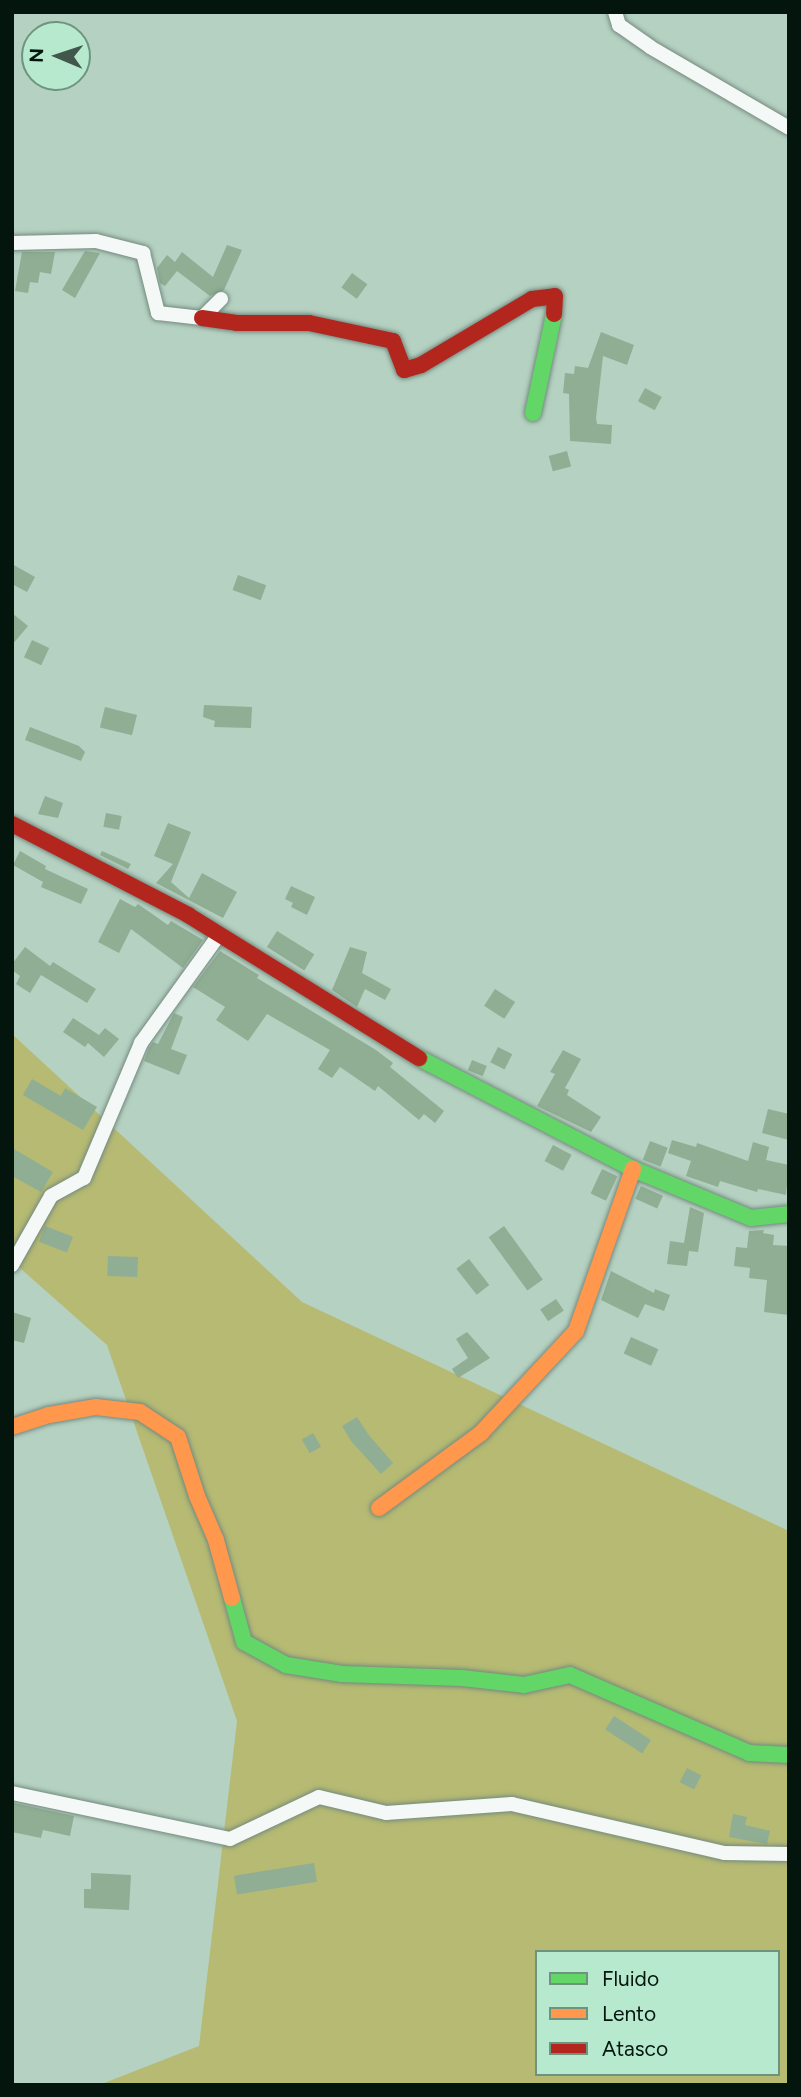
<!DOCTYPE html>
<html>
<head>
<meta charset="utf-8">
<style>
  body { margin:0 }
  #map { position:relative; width:801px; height:2097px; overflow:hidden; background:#b5d1c2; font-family:Figtree,sans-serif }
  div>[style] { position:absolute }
  .green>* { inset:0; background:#b6ba73 }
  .building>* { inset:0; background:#8fae93; transform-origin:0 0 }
  .roads { filter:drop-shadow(0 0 2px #748a7f) drop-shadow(0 0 2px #748a7f) }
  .street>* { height:14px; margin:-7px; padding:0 7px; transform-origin:7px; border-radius:7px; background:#f4f8f6 }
  .fast>* { height:16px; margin:-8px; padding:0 8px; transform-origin:8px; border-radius:8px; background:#63d668 }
  .slow>* { height:16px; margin:-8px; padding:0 8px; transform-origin:8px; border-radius:8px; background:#ff974d }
  .jam>* { height:16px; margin:-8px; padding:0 8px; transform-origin:8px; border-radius:8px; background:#b3261e }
  span { translate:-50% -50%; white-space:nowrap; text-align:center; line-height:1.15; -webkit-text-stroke:5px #b6e9ce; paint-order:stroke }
  .frame { position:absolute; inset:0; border:14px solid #03150c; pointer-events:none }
  .legend { position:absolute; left:535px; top:1950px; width:245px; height:126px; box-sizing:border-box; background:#b6e9ce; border:2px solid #6e9480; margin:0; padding:9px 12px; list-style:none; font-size:21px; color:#03150c }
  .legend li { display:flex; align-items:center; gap:14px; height:35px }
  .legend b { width:35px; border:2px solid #6e9480 }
  .north { position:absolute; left:21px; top:21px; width:70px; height:70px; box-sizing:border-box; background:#b6e9ce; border:2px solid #6e9480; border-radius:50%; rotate:272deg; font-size:19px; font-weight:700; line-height:28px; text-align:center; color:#03150c }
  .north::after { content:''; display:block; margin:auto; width:24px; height:32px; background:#41574c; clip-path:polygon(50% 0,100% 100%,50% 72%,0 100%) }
</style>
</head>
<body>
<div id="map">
  <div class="green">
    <i style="clip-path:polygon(evenodd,12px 1034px,302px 1302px,789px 1531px,789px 2085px,99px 2085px,199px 2046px,237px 1721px,107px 1345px,12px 1261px,12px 1034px,537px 1952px,778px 1952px,778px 2074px,537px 2074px,537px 1952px)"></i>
  </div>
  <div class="building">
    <i style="clip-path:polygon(227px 245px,242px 250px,224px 290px,210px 296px,177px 271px,165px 286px,160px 283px,157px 268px,167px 255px,175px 262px,182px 252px,213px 277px)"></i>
    <i style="clip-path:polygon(85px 251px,100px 253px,75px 298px,62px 290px)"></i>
    <i style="clip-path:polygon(22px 252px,55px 252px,51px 274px,40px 272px,38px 283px,30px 282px,28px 293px,15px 291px)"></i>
    <i style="left:352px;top:273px;width:19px;height:18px;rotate:36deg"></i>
    <i style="clip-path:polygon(601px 332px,634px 345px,627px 365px,603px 356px,596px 418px,597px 424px,612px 425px,611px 444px,570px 441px,569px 394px,563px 393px,565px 373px,574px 374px,575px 366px,588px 368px)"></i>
    <i style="left:645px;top:388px;width:19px;height:15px;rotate:28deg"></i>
    <i style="left:567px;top:451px;width:16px;height:19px;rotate:75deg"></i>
    <i style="clip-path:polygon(12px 564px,35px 577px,27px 592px,12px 584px)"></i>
    <i style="left:238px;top:575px;width:30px;height:16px;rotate:20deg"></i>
    <i style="clip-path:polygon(12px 613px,28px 626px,12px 645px)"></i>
    <i style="left:32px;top:640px;width:19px;height:19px;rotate:25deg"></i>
    <i style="clip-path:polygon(204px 705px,252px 707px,251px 728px,214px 727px,215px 721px,203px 717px)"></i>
    <i style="left:105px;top:707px;width:33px;height:21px;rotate:14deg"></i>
    <i style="clip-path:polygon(30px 727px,79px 746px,85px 752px,81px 761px,25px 740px)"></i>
    <i style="clip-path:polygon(45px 796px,63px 803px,58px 818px,38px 814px)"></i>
    <i style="left:106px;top:813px;width:16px;height:14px;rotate:11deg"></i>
    <i style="clip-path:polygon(168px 823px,191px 832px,171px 882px,189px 898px,202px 873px,237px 892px,223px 918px,156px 883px,173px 864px,154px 856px)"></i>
    <i style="clip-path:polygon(20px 851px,46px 866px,45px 869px,88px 889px,81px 904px,41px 887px,43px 882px,13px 865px)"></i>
    <i style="clip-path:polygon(102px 851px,131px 864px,128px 869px,100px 855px)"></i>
    <i style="clip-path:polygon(291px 886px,315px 897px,307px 915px,291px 907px,293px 903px,285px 899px)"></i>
    <i style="clip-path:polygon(120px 899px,135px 907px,138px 904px,168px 925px,171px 921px,203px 940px,183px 968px,131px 929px,119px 953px,98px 942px)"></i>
    <i style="left:277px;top:931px;width:44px;height:19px;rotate:32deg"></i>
    <i style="clip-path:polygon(25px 947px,50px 966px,53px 962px,96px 989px,87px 1003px,41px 975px,30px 993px,16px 984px,20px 976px,12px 970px,12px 964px)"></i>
    <i style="clip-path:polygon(350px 947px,367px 952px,362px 973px,391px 989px,385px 1000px,365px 989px,357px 1007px,332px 990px)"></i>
    <i style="clip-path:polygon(220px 951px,259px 975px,257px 978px,376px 1050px,393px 1063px,390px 1067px,444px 1111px,435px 1123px,424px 1114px,419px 1120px,378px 1086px,375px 1091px,340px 1067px,332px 1078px,318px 1069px,330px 1050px,267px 1014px,248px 1041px,216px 1020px,225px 1007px,193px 987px)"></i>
    <i style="left:495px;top:989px;width:24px;height:20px;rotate:33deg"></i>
    <i style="clip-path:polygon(174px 1013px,183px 1017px,171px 1049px,187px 1055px,179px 1075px,144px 1061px,149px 1048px,153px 1042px,158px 1044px)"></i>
    <i style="clip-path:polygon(73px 1018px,99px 1035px,105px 1028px,119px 1039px,104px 1057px,88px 1043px,85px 1047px,63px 1032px)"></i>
    <i style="left:498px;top:1047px;width:16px;height:17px;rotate:27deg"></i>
    <i style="clip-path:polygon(563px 1050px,581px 1059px,565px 1088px,569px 1090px,567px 1095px,601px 1117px,591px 1132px,537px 1106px,555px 1074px,550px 1072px)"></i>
    <i style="left:472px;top:1060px;width:16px;height:11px;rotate:22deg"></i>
    <i style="clip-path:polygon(32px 1079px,61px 1096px,65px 1088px,97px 1107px,83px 1130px,23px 1095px)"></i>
    <i style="clip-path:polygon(768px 1109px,789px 1114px,789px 1140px,762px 1133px)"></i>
    <i style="clip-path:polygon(672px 1140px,696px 1147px,697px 1143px,748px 1161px,753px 1142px,769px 1147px,766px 1160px,789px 1165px,786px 1195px,758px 1189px,757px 1192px,720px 1181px,718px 1187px,686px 1176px,691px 1161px,668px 1153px)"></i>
    <i style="left:650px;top:1141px;width:19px;height:20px;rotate:21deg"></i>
    <i style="left:553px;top:1145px;width:21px;height:18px;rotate:28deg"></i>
    <i style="clip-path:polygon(12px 1148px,53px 1172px,41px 1192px,12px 1176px)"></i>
    <i style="left:602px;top:1169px;width:17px;height:27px;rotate:25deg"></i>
    <i style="left:641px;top:1186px;width:24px;height:14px;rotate:24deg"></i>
    <i style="clip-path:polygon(690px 1207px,704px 1213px,698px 1252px,689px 1251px,687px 1266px,667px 1264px,670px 1241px,684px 1243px)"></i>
    <i style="left:45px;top:1226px;width:30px;height:17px;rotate:21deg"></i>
    <i style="left:504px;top:1226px;width:66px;height:19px;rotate:54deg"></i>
    <i style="clip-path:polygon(764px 1230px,763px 1233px,774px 1235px,773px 1245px,789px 1246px,789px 1315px,764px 1312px,767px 1280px,749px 1278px,750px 1268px,734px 1266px,736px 1247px,747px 1248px,749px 1231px)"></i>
    <i style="left:108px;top:1256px;width:30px;height:20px;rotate:2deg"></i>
    <i style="left:469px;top:1259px;width:33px;height:16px;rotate:52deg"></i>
    <i style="clip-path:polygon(611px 1271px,654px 1293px,655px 1289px,670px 1295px,664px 1311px,645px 1304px,638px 1318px,601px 1300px)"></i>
    <i style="left:556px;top:1299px;width:14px;height:19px;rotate:56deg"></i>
    <i style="clip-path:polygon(12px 1312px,31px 1318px,24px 1343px,12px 1340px)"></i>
    <i style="clip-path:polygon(467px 1332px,490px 1358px,458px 1378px,452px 1369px,468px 1358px,456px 1339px)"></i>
    <i style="left:631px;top:1337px;width:30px;height:18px;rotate:24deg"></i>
    <i style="clip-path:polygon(357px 1417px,368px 1434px,393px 1463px,381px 1474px,351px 1441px,342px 1426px)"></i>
    <i style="left:313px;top:1433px;width:16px;height:13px;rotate:60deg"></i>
    <i style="left:614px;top:1716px;width:44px;height:16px;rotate:33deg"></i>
    <i style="left:687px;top:1768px;width:16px;height:16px;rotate:27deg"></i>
    <i style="clip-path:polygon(14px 1803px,74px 1816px,70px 1836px,43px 1830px,41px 1838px,12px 1832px)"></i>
    <i style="clip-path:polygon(733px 1814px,747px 1817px,745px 1825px,770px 1831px,767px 1844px,729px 1837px)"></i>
    <i style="left:314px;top:1863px;width:19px;height:81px;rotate:81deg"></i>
    <i style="clip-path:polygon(91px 1873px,131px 1875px,129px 1910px,84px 1908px,84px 1889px,91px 1889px)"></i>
  </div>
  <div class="roads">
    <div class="street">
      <i style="left:615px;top:12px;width:14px;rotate:73deg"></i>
      <i style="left:619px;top:25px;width:38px;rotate:35deg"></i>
      <i style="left:650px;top:47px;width:161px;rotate:30.2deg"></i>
      <i style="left:12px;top:243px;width:84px;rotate:-1.4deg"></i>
      <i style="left:96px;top:241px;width:49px;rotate:14.3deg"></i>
      <i style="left:143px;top:253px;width:62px;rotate:76deg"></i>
      <i style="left:158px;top:313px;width:44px;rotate:6.5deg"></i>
      <i style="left:202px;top:318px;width:27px;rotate:-45deg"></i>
      <i style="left:12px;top:1265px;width:79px;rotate:-60.5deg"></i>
      <i style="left:51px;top:1196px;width:38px;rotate:-29deg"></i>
      <i style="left:84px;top:1178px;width:147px;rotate:-67.1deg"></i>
      <i style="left:141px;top:1043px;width:133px;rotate:-54.2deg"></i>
      <i style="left:12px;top:1793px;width:223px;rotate:11.9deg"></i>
      <i style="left:230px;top:1839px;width:98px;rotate:-25.3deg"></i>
      <i style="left:319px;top:1797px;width:69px;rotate:13.4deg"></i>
      <i style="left:386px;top:1813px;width:126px;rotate:-4.1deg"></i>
      <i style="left:512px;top:1804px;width:218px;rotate:13deg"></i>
      <i style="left:724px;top:1853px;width:65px;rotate:0.9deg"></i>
    </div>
    <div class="fast">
      <i style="left:533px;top:413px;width:101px;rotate:-78deg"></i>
      <i style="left:419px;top:1058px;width:241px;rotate:27.4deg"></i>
      <i style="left:633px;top:1169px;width:128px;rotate:22.6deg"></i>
      <i style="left:751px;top:1218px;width:38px;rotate:-6deg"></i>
      <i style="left:232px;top:1598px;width:46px;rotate:74.7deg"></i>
      <i style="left:244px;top:1642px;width:48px;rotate:28.7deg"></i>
      <i style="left:286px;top:1665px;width:57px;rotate:9.1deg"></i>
      <i style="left:342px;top:1674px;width:120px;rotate:1.9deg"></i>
      <i style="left:462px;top:1678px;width:62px;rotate:6.4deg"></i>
      <i style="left:524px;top:1685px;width:47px;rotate:-12.3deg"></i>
      <i style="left:570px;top:1675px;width:195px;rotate:23.5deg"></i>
      <i style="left:749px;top:1753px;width:40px;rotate:2.9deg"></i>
    </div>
    <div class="slow">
      <i style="left:12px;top:1427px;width:39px;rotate:-18deg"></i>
      <i style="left:49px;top:1415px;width:48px;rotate:-9.7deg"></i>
      <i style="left:96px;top:1407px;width:44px;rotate:6.5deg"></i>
      <i style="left:140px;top:1412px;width:45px;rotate:33.3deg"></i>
      <i style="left:178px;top:1437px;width:62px;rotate:72.1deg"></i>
      <i style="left:197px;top:1496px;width:48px;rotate:66.6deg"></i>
      <i style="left:216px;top:1540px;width:60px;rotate:74.6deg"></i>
      <i style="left:379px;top:1508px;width:127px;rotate:-36.3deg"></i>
      <i style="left:481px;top:1433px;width:139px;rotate:-47deg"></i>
      <i style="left:576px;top:1331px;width:172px;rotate:-70.6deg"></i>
    </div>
    <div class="jam">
      <i style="left:202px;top:318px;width:35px;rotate:8deg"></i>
      <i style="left:237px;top:323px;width:72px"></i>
      <i style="left:309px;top:323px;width:86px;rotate:12.1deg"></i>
      <i style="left:393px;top:341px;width:31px;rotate:69deg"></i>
      <i style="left:404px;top:370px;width:18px;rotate:-16deg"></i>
      <i style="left:421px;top:365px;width:129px;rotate:-30.7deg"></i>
      <i style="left:532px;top:299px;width:23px;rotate:-7deg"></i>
      <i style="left:555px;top:296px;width:18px;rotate:93deg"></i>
      <i style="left:12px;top:824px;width:198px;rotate:27.3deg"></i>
      <i style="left:188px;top:915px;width:272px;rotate:31.8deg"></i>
    </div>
  </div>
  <div class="frame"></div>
  <ul class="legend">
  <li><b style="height:9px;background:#63d668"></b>Fluido</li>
  <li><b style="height:9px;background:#ff974d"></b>Lento</li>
  <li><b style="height:9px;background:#b3261e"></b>Atasco</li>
  </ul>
  <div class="north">N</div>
</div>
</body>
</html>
